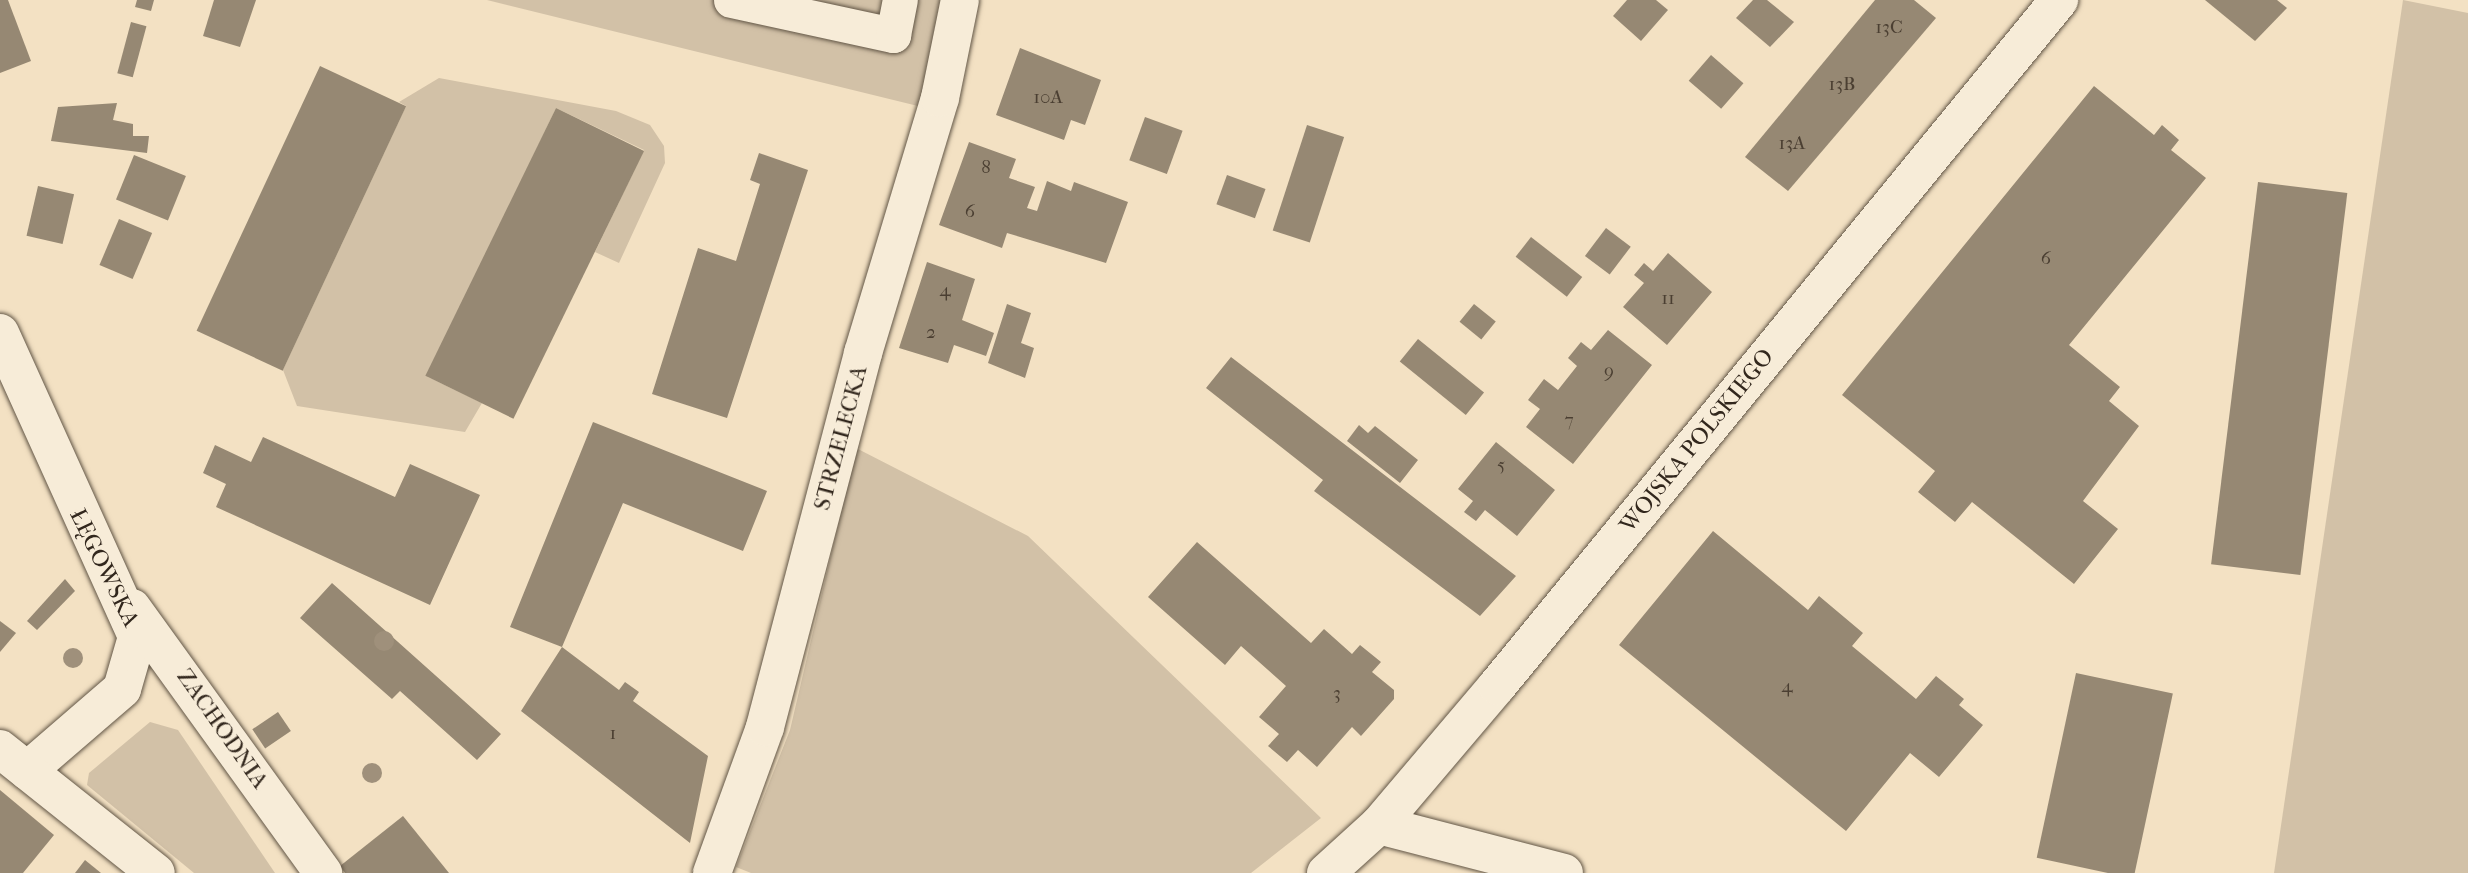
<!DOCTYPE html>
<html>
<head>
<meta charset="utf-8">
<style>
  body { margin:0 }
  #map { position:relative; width:2468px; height:873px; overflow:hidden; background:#f3e1c3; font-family:"IM FELL French Canon",serif }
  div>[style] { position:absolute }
  .green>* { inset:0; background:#d2c1a7 }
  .building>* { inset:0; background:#968873; transform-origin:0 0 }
  .roads { filter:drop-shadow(0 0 2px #625646) drop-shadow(0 0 2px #625646) }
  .pedestrian>* { height:35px; margin:-17.5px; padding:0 17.5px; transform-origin:17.5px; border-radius:17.5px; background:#f7ecd8 }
  .minor>* { height:38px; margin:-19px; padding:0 19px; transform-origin:19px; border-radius:19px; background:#f7ecd8 }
  .tertiary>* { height:38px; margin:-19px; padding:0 19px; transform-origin:19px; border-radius:19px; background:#f7ecd8 }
  .trees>* { width:20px; height:20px; margin:-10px; border-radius:50%; background:#9f907b }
  span { translate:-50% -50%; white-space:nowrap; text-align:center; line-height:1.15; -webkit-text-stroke:5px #f7ecd8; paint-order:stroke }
  .number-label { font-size:19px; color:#4b3f32 }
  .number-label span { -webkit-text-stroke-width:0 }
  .street-label { font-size:23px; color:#32271d }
</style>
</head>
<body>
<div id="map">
  <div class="green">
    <i style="clip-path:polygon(487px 0,940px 0,922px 107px)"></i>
    <i style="clip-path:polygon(2403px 0,2468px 13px,2468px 873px,2274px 873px)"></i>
    <i style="clip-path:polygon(439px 78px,616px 111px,650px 125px,664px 146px,665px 163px,619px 263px,595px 252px,644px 150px,556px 108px,428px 377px,482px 403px,465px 432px,297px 406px,283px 370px,406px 106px,399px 102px)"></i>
    <i style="clip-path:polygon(856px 448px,1028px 536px,1321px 818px,1251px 873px,751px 873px,736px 867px,790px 730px)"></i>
    <i style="clip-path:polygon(150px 722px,178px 730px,275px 873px,194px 873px,87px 785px,89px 773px)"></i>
  </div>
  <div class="building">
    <i style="clip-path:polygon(0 0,8px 0,31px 61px,0 73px)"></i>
    <i style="clip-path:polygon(137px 0,154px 0,151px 11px,135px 7px)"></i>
    <i style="clip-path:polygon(214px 0,256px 0,240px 47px,203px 36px)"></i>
    <i style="clip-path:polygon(1627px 0,1656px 0,1668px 10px,1641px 41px,1613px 16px)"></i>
    <i style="clip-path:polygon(1753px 0,1767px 0,1794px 22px,1770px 47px,1736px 18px)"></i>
    <i style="clip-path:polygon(1875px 0,1914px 0,1936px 18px,1788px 191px,1745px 157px)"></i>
    <i style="clip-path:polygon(2205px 0,2277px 0,2287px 8px,2255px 41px)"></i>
    <i style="left:131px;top:22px;width:16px;height:53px;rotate:15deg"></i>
    <i style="clip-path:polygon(1020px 48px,1101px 80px,1085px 125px,1071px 120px,1064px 140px,996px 115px)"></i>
    <i style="left:1711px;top:55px;width:43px;height:34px;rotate:41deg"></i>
    <i style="left:320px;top:66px;width:95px;height:292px;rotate:25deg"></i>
    <i style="clip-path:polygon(2094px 86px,2154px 135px,2162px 125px,2179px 140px,2171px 150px,2206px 178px,2069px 345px,2120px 387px,2109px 401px,2139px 426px,2083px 501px,2118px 529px,2074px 584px,1972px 502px,1955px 522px,1918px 492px,1935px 471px,1842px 395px)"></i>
    <i style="clip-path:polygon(117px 103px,113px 120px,133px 124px,133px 136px,149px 136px,147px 153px,51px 141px,58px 107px)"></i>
    <i style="left:556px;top:108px;width:98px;height:298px;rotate:26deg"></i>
    <i style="left:1145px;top:117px;width:40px;height:46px;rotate:20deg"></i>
    <i style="left:1307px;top:125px;width:39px;height:111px;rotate:18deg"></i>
    <i style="clip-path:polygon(969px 142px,1016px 159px,1009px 178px,1035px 187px,1027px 208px,1037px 211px,1047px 181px,1071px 191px,1074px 182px,1128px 202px,1106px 263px,1007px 233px,1002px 248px,939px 225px)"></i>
    <i style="clip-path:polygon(759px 153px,808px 170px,727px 418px,652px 394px,698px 248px,736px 261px,760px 184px,750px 180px)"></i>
    <i style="left:134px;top:155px;width:56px;height:48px;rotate:22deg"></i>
    <i style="left:1227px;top:175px;width:41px;height:31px;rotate:20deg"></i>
    <i style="left:2258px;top:182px;width:90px;height:385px;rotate:7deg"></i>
    <i style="left:38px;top:186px;width:37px;height:51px;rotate:13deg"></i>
    <i style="left:119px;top:219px;width:36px;height:50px;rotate:23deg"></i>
    <i style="left:1606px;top:228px;width:31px;height:35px;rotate:37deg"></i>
    <i style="left:1531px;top:237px;width:65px;height:25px;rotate:38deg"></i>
    <i style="clip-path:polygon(1668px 253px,1712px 292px,1667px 345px,1623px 307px,1644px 283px,1634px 275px,1644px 263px,1653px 271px)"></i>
    <i style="clip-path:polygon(927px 262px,975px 279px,962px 320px,994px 333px,986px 356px,954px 345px,948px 363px,899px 348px)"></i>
    <i style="clip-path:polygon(1007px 304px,1031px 313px,1021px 343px,1034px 348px,1025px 378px,988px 363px)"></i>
    <i style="left:1474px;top:304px;width:28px;height:23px;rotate:39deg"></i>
    <i style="clip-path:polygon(1608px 330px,1652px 365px,1573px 464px,1526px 427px,1540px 409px,1528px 400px,1544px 379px,1558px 390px,1577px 366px,1568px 358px,1581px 342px,1591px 350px)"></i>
    <i style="left:1418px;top:339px;width:85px;height:29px;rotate:39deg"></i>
    <i style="clip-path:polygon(1231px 357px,1516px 576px,1480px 616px,1314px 491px,1323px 480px,1206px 388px)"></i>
    <i style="clip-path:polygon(593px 422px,767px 491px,743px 551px,623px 503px,562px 647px,510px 627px)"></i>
    <i style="clip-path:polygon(1359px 425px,1368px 433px,1375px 426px,1418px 460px,1400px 483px,1347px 441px)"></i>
    <i style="clip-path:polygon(263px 437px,395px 497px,410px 464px,480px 495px,430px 605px,216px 507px,226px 484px,203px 473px,215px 445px,251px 462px)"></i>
    <i style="clip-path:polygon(1496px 442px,1555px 490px,1517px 536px,1485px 510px,1476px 521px,1464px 512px,1473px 501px,1458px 489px)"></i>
    <i style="clip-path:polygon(1713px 531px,1808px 610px,1819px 596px,1863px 633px,1852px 646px,1916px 699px,1936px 676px,1964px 699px,1959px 705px,1983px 725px,1939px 777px,1910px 753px,1846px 831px,1619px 645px)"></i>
    <i style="clip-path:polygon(1197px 542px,1311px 643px,1324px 629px,1352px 654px,1360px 645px,1381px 662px,1372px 672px,1394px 690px,1394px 699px,1361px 736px,1352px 727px,1317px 767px,1298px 750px,1287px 762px,1268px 746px,1279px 734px,1259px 717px,1286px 686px,1241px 646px,1225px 665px,1148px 597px)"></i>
    <i style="clip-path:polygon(65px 579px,75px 591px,37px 630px,27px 621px)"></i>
    <i style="clip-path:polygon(332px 583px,501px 734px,477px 760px,400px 691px,392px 699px,300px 618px)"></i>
    <i style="clip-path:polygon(0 621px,16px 633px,0 652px)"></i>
    <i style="clip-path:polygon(562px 647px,619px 690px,625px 682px,639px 692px,633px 701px,708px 756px,690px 843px,521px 711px)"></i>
    <i style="left:2076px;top:673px;width:99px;height:189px;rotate:12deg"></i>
    <i style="left:278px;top:712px;width:23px;height:31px;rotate:56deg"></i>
    <i style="clip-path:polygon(0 790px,54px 835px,23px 873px,0 873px)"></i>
    <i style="clip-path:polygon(403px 816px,449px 873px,345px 873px,340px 866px)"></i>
    <i style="clip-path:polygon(85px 860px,101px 873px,75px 873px)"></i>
  </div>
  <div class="roads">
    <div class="pedestrian">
      <i style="left:731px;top:0;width:166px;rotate:12.2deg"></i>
      <i style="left:893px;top:35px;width:36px;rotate:-79deg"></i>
    </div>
    <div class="minor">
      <i style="left:1379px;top:825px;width:191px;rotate:14.5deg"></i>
      <i style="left:712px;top:873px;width:155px;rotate:-70deg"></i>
      <i style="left:765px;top:727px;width:387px;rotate:-75.3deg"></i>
      <i style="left:863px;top:353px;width:266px;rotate:-73.2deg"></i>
      <i style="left:940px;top:98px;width:100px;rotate:-78.5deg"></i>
    </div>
    <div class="tertiary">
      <i style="left:0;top:333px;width:333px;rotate:65.7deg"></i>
      <i style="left:137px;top:637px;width:54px;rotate:106.1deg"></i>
      <i style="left:122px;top:689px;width:125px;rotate:139.2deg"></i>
      <i style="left:132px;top:608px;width:327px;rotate:54.2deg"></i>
      <i style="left:0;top:749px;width:199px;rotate:38.5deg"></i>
      <i style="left:1326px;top:873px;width:72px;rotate:-42.2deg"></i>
      <i style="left:1379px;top:825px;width:182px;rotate:-49.7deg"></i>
      <i style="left:1497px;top:686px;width:887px;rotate:-50.67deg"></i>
    </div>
  </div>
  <div class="trees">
    <i style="left:384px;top:641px"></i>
    <i style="left:73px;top:658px"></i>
    <i style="left:372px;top:773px"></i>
  </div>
  <div class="number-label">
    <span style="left:1889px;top:28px">13C</span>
    <span style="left:1842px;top:85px">13B</span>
    <span style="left:1048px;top:98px">10A</span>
    <span style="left:1792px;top:144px">13A</span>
    <span style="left:986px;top:168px">8</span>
    <span style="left:970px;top:212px">6</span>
    <span style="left:2046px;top:259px">6</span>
    <span style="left:945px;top:291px">4</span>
    <span style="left:1668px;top:299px">11</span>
    <span style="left:931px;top:333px">2</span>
    <span style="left:1609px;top:372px">9</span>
    <span style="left:1569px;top:421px">7</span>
    <span style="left:1501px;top:466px">5</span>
    <span style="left:1787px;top:687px">4</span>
    <span style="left:1337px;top:694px">3</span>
    <span style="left:613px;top:734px">1</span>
  </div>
  <div class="street-label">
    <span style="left:841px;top:438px;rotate:-75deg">STRZELECKA</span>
    <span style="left:1697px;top:441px;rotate:-51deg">WOJSKA POLSKIEGO</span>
    <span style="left:104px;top:568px;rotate:64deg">ŁĘGOWSKA</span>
    <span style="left:222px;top:729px;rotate:55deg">ZACHODNIA</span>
  </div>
</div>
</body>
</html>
